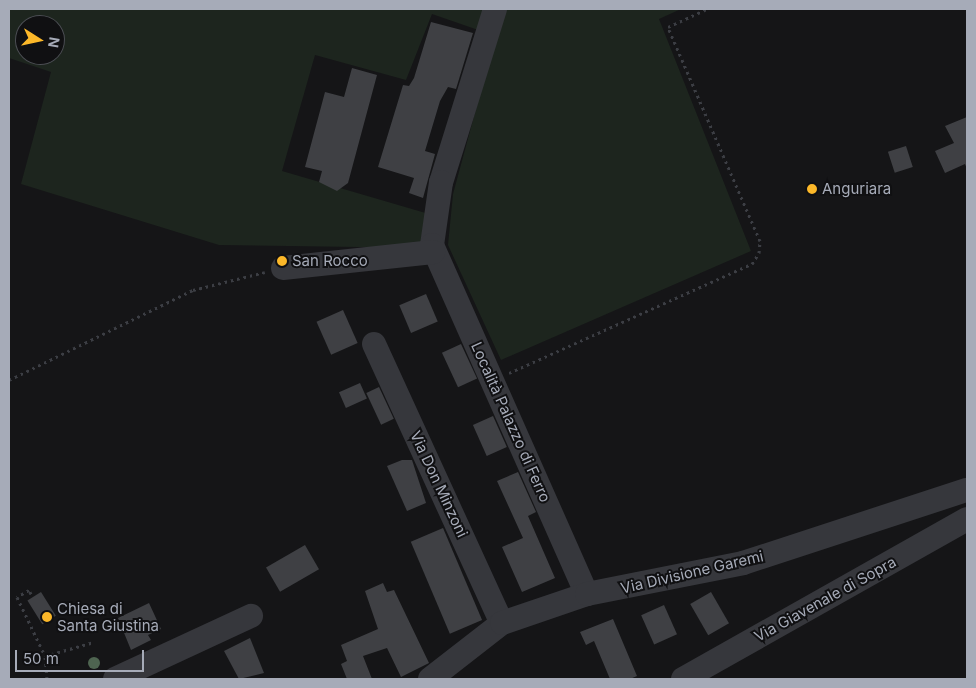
<!DOCTYPE html>
<html>
<head>
<meta charset="utf-8">
<style>
  body { margin:0 }
  #map { position:relative; width:976px; height:688px; overflow:hidden; background:#151517; font-family:Inter,sans-serif }
  div>[style] { position:absolute }
  .green>* { inset:0; background:#1d251e }
  .building>* { inset:0; background:#3f4044; transform-origin:0 0 }
  .path>* { height:3px; margin-top:-1.5px; transform-origin:0; background:repeating-linear-gradient(90deg,#3c3e44 0 2.5px,transparent 0 6.5px) }
  .minor>* { height:24px; margin:-12px; padding:0 12px; transform-origin:12px; border-radius:12px; background:#36373c }
  .trees>* { width:12px; height:12px; margin:-6px; border-radius:50%; background:#4e6450 }
  .dots>* { width:14px; height:14px; translate:-50% -50%; box-sizing:border-box; border:2px solid #101012; border-radius:50% }
  span { translate:-50% -50%; white-space:nowrap; text-align:center; line-height:1.15; -webkit-text-stroke:4px #101012; paint-order:stroke }
  .poi-label { font-size:15px; color:#a6abb8 }
  .left { translate:0 -50%; text-align:left }
  .street-label { font-size:15px; color:#a6abb8 }
  .frame { position:absolute; inset:0; border:10px solid #a6abb8; pointer-events:none }
  .north { position:absolute; left:15px; top:15px; width:50px; height:50px; box-sizing:border-box; background:#101012; border:1px solid #4c4e54; border-radius:50%; rotate:100deg; font-size:14px; font-weight:700; line-height:20px; text-align:center; color:#a6abb8 }
  .north::after { content:''; display:block; margin:auto; width:18px; height:22px; background:#fcb829; clip-path:polygon(50% 0,100% 100%,50% 72%,0 100%) }
  .scale { position:absolute; left:15px; top:650px; width:129px; height:22px; box-sizing:border-box; border:2px solid #a6abb8; border-top:0; padding-left:6px; font-size:15px; line-height:18px; white-space:nowrap; color:#a6abb8; -webkit-text-stroke:4px #101012; paint-order:stroke }
</style>
</head>
<body>
<div id="map">
  <div class="green">
    <i style="clip-path:polygon(evenodd,9px 9px,490px 9px,484px 32px,432px 14px,406px 80px,315px 55px,282px 171px,429px 214px,427px 248px,219px 245px,21px 184px,51px 72px,9px 58px,9px 9px,25px 25px,55px 25px,55px 55px,25px 55px,25px 25px)"></i>
    <i style="clip-path:polygon(503px 9px,681px 9px,659px 19px,751px 251px,501px 360px,448px 245px,453px 194px)"></i>
  </div>
  <div class="building">
    <i style="clip-path:polygon(431px 22px,473px 33px,456px 89px,448px 87px,440px 101px,425px 151px,435px 154px,423px 198px,409px 193px,414px 178px,378px 167px,403px 85px,409px 86px,414px 78px)"></i>
    <i style="clip-path:polygon(352px 68px,377px 75px,348px 183px,337px 191px,319px 182px,322px 171px,305px 167px,325px 92px,344px 97px)"></i>
    <i style="clip-path:polygon(967px 117px,967px 169px,965px 164px,945px 173px,935px 151px,954px 143px,945px 126px)"></i>
    <i style="left:906px;top:146px;width:22px;height:19px;rotate:72deg"></i>
    <i style="left:426px;top:294px;width:30px;height:29px;rotate:67deg"></i>
    <i style="left:343px;top:310px;width:36px;height:29px;rotate:66deg"></i>
    <i style="left:461px;top:344px;width:38px;height:21px;rotate:65deg"></i>
    <i style="left:360px;top:383px;width:17px;height:23px;rotate:66deg"></i>
    <i style="left:379px;top:387px;width:35px;height:14px;rotate:65deg"></i>
    <i style="left:493px;top:416px;width:34px;height:22px;rotate:66deg"></i>
    <i style="clip-path:polygon(402px 460px,412px 460px,426px 503px,407px 511px,387px 466px)"></i>
    <i style="clip-path:polygon(518px 472px,536px 512px,528px 516px,555px 578px,522px 592px,502px 547px,523px 538px,497px 481px)"></i>
    <i style="left:443px;top:528px;width:100px;height:35px;rotate:67deg"></i>
    <i style="left:305px;top:545px;width:28px;height:45px;rotate:60deg"></i>
    <i style="clip-path:polygon(383px 583px,387px 592px,394px 590px,429px 663px,401px 677px,387px 648px,363px 656px,372px 679px,347px 679px,341px 664px,347px 661px,341px 645px,378px 629px,365px 591px)"></i>
    <i style="left:41px;top:592px;width:28px;height:16px;rotate:58deg"></i>
    <i style="left:711px;top:592px;width:36px;height:24px;rotate:60deg"></i>
    <i style="clip-path:polygon(149px 603px,161px 629px,148px 635px,151px 640px,131px 650px,118px 618px)"></i>
    <i style="left:664px;top:605px;width:32px;height:25px;rotate:66deg"></i>
    <i style="clip-path:polygon(613px 619px,637px 676px,630px 679px,610px 679px,594px 641px,586px 645px,580px 632px)"></i>
    <i style="clip-path:polygon(250px 638px,264px 673px,239px 679px,224px 651px)"></i>
  </div>
  <div class="path">
    <i style="left:509px;top:373px;width:266px;rotate:-24.2deg"></i>
    <i style="left:752px;top:264px;width:13px;rotate:-58deg"></i>
    <i style="left:759px;top:253px;width:12px;rotate:-85deg"></i>
    <i style="left:760px;top:241px;width:233px;rotate:-113.3deg"></i>
    <i style="left:668px;top:27px;width:43px;rotate:-24.8deg"></i>
    <i style="left:9px;top:380px;width:205px;rotate:-26.1deg"></i>
    <i style="left:193px;top:290px;width:74px;rotate:-14deg"></i>
    <i style="left:31px;top:594px;width:4px;rotate:-117deg"></i>
    <i style="left:29px;top:590px;width:14px;rotate:150deg"></i>
    <i style="left:17px;top:597px;width:65px;rotate:64.6deg"></i>
    <i style="left:47px;top:679px;width:23px;rotate:-95deg"></i>
    <i style="left:45px;top:656px;width:51px;rotate:-15.9deg"></i>
  </div>
  <div class="minor">
    <i style="left:495px;top:9px;width:181px;rotate:107.3deg"></i>
    <i style="left:441px;top:182px;width:64px;rotate:98.1deg"></i>
    <i style="left:432px;top:245px;width:382px;rotate:66.1deg"></i>
    <i style="left:283px;top:268px;width:151px;rotate:-6.1deg"></i>
    <i style="left:374px;top:344px;width:307px;rotate:65.4deg"></i>
    <i style="left:115px;top:679px;width:150px;rotate:-24.9deg"></i>
    <i style="left:430px;top:679px;width:91px;rotate:-37.9deg"></i>
    <i style="left:502px;top:623px;width:90px;rotate:-18.8deg"></i>
    <i style="left:587px;top:594px;width:159px;rotate:-11.2deg"></i>
    <i style="left:743px;top:563px;width:236px;rotate:-18.1deg"></i>
    <i style="left:683px;top:679px;width:326px;rotate:-29.4deg"></i>
  </div>
  <div class="trees">
    <i style="left:94px;top:663px"></i>
  </div>
  <div class="dots">
    <i style="left:812px;top:189px;background:#fcb829"></i>
    <i style="left:282px;top:261px;background:#fcb829"></i>
    <i style="left:47px;top:617px;background:#fcb829"></i>
  </div>
  <div class="poi-label">
    <span class="left" style="left:822px;top:189px">Anguriara</span>
    <span class="left" style="left:292px;top:261px">San Rocco</span>
    <span class="left" style="left:57px;top:617px">Chiesa di<br>Santa Giustina</span>
  </div>
  <div class="street-label">
    <span style="left:511px;top:422px;rotate:66deg">Località Palazzo di Ferro</span>
    <span style="left:439px;top:484px;rotate:65deg">Via Don Minzoni</span>
    <span style="left:692px;top:572px;rotate:-13deg">Via Divisione Garemi</span>
    <span style="left:825px;top:599px;rotate:-29deg">Via Giavenale di Sopra</span>
  </div>
  <div class="frame"></div>
  <div class="north">N</div>
  <div class="scale">50 m</div>
</div>
</body>
</html>
